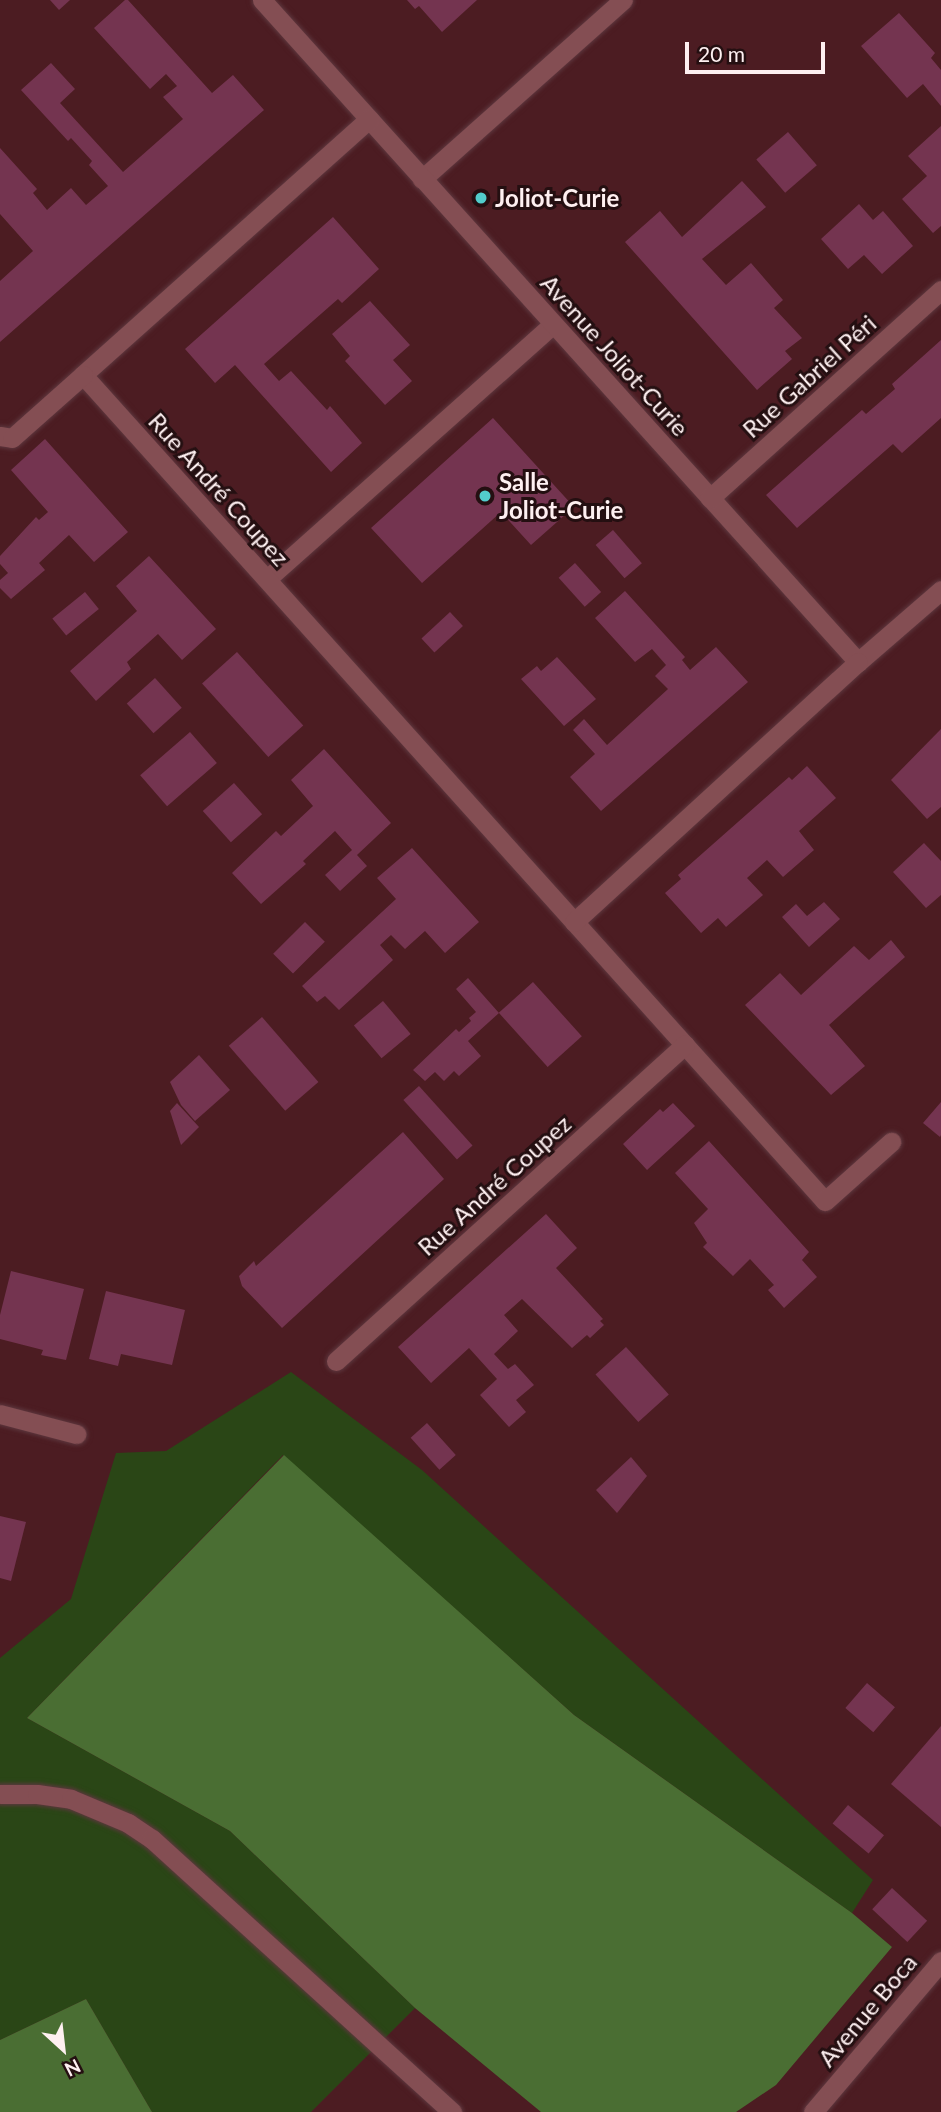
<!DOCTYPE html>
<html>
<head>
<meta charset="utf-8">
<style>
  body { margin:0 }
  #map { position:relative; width:941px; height:2112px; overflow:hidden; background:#4c1c22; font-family:Lato,sans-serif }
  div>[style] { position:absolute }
  .green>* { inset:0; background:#2a4616 }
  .forest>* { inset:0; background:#4a6e33 }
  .building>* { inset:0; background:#743450; transform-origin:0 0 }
  .roads { filter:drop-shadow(0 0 2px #5d373e) drop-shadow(0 0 2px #5d373e) }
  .service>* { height:19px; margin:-9.5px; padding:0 9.5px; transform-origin:9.5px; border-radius:9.5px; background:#844e53 }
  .minor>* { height:19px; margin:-9.5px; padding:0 9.5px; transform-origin:9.5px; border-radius:9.5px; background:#844e53 }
  .dots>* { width:19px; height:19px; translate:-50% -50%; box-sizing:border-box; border:4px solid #240f11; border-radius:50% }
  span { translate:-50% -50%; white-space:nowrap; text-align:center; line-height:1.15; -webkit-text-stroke:6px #240f11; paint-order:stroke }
  .poi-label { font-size:24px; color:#fef0f1; font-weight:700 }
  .left { translate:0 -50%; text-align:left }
  .street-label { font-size:24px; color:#fef0f1 }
  .north { position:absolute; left:28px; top:2014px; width:70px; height:70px; -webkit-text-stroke:5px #240f11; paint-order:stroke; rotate:153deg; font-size:19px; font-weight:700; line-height:28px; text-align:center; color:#fef0f1 }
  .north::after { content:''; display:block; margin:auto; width:24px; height:32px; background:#fef0f1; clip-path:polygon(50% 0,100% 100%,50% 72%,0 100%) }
  .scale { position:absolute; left:685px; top:42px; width:140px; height:32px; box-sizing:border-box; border:4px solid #fef0f1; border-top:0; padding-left:9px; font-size:21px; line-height:24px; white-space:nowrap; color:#fef0f1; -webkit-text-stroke:5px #240f11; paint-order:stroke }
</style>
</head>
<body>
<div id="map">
  <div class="green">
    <i style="clip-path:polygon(291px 1372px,422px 1470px,873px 1880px,852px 1913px,574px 1715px,283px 1455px,27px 1718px,230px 1831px,415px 2008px,311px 2112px,152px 2112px,86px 1999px,0 2040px,0 1658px,71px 1599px,116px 1453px,166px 1451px)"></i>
  </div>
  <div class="forest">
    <i style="clip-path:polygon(284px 1455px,574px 1715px,852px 1913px,892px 1947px,776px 2085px,736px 2112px,541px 2112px,415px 2008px,230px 1831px,27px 1718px)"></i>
    <i style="clip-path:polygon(86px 1999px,152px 2112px,0 2112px,0 2040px)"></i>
  </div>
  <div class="building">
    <i style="clip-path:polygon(50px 0,70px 0,59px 10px)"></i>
    <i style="clip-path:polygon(125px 0,128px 0,212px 93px,233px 75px,264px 110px,0 342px,0 281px,33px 251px,0 214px,0 148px,37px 189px,33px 193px,47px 210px,71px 188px,86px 205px,108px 186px,89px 165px,92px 161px,71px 138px,68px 141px,21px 90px,51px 63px,75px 89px,60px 103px,123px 172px,183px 119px,163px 97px,177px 86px,166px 74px,150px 89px,94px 28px)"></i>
    <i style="clip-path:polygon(407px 0,477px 0,442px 32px,419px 6px,415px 9px)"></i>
    <i style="clip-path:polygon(899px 13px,935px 53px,931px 58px,941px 70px,941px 106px,923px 84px,907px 98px,861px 46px)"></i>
    <i style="clip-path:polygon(941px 126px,941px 226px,933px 233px,902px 199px,927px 176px,908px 156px)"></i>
    <i style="left:788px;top:132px;width:44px;height:42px;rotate:49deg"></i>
    <i style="clip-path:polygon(742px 181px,766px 207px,702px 259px,726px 285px,751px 263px,783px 300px,774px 308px,802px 338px,785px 351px,792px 359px,757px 390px,625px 242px,660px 211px,682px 237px)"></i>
    <i style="clip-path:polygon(859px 204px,873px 220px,883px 211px,913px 246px,882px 274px,864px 255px,848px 269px,821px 239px)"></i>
    <i style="clip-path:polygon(333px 217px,379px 269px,342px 303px,338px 299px,264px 364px,279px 381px,291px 371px,327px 410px,330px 406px,362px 443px,331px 472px,235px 365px,215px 383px,185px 349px)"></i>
    <i style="clip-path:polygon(370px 301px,410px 345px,393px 360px,412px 381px,385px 405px,345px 361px,350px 356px,332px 334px)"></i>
    <i style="clip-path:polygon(941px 340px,941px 418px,902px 453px,893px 444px,797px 528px,766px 495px,862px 410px,866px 414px,895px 389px,892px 384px)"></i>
    <i style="clip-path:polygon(493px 418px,574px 507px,531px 545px,501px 512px,422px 583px,371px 528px)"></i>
    <i style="clip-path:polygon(45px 439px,128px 532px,94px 562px,69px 535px,39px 563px,45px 570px,11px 599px,0 588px,0 580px,8px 573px,0 564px,0 556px,36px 517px,39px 520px,48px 512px,11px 470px)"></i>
    <i style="left:613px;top:530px;width:44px;height:23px;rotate:49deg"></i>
    <i style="clip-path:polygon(149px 556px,216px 629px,182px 660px,158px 634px,127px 662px,131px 669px,96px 701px,70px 671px,137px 611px,116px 586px)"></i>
    <i style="left:575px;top:563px;width:39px;height:22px;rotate:48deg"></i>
    <i style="clip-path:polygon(625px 591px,685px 657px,682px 660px,690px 670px,716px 647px,748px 682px,601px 811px,570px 777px,595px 754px,573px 730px,584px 719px,607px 745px,668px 689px,655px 676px,666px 665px,652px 649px,635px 662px,595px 618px)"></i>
    <i style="left:85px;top:592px;width:22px;height:42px;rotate:51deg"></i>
    <i style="left:450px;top:612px;width:19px;height:39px;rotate:47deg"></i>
    <i style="left:237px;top:652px;width:99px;height:47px;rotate:48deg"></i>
    <i style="clip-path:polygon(557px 657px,596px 699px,564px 726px,521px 679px,537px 666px,541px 671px)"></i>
    <i style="left:155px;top:678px;width:40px;height:38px;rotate:48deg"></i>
    <i style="clip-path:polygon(941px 729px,941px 807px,927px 819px,891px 780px)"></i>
    <i style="left:190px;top:732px;width:41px;height:66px;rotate:49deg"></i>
    <i style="clip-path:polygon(324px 749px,391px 823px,357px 855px,367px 866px,340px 891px,325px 875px,352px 850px,335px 831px,303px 861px,306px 864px,261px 904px,232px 873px,276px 831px,281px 836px,313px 806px,291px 780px)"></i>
    <i style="clip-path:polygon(807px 766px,836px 798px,799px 831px,814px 850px,783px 877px,767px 860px,747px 878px,763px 895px,726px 927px,718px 918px,701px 933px,665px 893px,681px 879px,678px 875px,789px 777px,792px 780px)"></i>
    <i style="left:234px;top:783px;width:42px;height:42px;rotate:48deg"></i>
    <i style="clip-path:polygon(924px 843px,941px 861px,941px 895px,926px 908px,893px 872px)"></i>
    <i style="clip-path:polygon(412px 848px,479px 922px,445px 953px,425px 931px,405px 949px,391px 935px,380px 945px,393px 960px,363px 988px,339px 1010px,325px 996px,317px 1002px,302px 986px,396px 899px,377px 878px)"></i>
    <i style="clip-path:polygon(824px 902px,840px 919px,809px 947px,782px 917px,796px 904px,807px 916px)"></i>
    <i style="left:305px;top:922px;width:28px;height:45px;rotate:45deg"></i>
    <i style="clip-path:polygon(891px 940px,905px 957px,829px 1025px,865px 1066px,831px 1095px,745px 1005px,780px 973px,801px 995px,854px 946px,869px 960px)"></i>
    <i style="clip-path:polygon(468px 978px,499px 1013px,468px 1041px,481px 1056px,459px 1076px,454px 1071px,444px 1081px,435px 1072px,425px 1081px,413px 1070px,456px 1029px,459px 1032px,471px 1021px,469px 1018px,476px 1012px,456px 989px)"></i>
    <i style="left:533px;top:982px;width:73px;height:46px;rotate:48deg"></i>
    <i style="left:383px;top:1001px;width:43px;height:38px;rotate:50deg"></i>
    <i style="left:262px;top:1017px;width:86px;height:44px;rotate:49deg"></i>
    <i style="clip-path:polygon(199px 1055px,230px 1090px,195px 1121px,181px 1105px,170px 1082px)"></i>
    <i style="left:419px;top:1086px;width:80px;height:21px;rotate:48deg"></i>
    <i style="clip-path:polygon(941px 1102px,941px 1135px,940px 1137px,923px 1123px)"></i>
    <i style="clip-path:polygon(177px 1103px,199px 1127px,181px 1145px,170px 1111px)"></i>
    <i style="clip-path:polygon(673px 1103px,695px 1126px,647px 1170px,623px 1144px,660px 1109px,663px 1112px)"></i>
    <i style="clip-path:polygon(403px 1132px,444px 1179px,282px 1328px,242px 1286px,239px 1276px,254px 1261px,256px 1266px)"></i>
    <i style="clip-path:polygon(709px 1141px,809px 1252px,802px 1260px,817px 1277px,784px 1308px,768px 1290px,774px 1285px,750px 1259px,733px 1276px,703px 1247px,707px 1243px,694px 1223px,708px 1209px,675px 1173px)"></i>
    <i style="clip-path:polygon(546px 1214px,577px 1248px,556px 1268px,603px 1319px,600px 1321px,604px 1325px,590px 1338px,587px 1335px,572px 1348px,522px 1299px,504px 1315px,518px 1331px,494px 1354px,508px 1369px,515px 1364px,534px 1385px,516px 1400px,526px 1412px,509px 1427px,480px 1395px,497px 1379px,469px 1348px,431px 1383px,398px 1347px)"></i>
    <i style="clip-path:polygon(11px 1271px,84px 1289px,66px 1360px,41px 1355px,43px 1350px,0 1339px,0 1315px)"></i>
    <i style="clip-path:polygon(106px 1291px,185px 1310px,172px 1365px,121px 1354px,118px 1366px,89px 1359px)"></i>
    <i style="left:626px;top:1347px;width:64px;height:41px;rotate:48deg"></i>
    <i style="left:427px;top:1423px;width:43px;height:22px;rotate:48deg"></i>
    <i style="clip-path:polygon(631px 1457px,647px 1476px,617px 1513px,596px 1490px)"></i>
    <i style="clip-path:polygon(0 1516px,26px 1522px,11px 1581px,0 1578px)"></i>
    <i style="left:867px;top:1683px;width:37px;height:33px;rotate:41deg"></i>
    <i style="clip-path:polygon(941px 1726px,941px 1827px,891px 1784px)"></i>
    <i style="left:848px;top:1805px;width:47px;height:24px;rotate:40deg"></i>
    <i style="left:892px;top:1888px;width:48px;height:29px;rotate:43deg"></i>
  </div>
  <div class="roads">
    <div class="service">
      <i style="left:422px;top:179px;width:269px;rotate:-41.7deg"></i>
      <i style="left:267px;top:579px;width:383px;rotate:-41.7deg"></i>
    </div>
    <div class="minor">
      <i style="left:262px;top:0;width:891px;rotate:48deg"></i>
      <i style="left:858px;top:662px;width:110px;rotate:-40.9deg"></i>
      <i style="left:369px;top:119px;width:384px;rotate:138.2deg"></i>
      <i style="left:83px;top:375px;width:1110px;rotate:48.07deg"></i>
      <i style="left:825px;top:1201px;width:89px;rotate:-41.8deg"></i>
      <i style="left:0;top:436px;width:12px;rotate:9deg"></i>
      <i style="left:12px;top:438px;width:95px;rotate:-41.6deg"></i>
      <i style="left:710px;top:498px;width:311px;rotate:-42deg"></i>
      <i style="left:574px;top:922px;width:385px;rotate:-42.5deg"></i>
      <i style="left:336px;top:1361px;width:471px;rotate:-42.2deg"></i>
      <i style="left:0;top:1414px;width:79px;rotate:14.7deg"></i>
      <i style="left:0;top:1794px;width:37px"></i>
      <i style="left:37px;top:1794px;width:34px;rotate:8deg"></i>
      <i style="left:71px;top:1799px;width:62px;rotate:22.8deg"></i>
      <i style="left:128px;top:1823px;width:29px;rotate:34deg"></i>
      <i style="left:152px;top:1839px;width:406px;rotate:42.3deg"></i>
      <i style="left:813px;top:2112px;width:198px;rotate:-49.7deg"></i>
    </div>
  </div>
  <div class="dots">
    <i style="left:481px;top:198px;background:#52cdcc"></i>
    <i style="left:485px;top:496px;background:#52cdcc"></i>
  </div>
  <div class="poi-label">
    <span class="left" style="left:495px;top:198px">Joliot-Curie</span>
    <span class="left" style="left:499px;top:496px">Salle<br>Joliot-Curie</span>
  </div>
  <div class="street-label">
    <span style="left:615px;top:355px;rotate:48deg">Avenue Joliot-Curie</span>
    <span style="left:809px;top:376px;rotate:-42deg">Rue Gabriel Péri</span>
    <span style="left:219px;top:489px;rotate:48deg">Rue André Coupez</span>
    <span style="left:494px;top:1185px;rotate:-42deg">Rue André Coupez</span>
    <span style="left:867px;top:2010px;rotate:-50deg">Avenue Boca</span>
  </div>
  <div class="north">N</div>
  <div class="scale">20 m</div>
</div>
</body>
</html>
